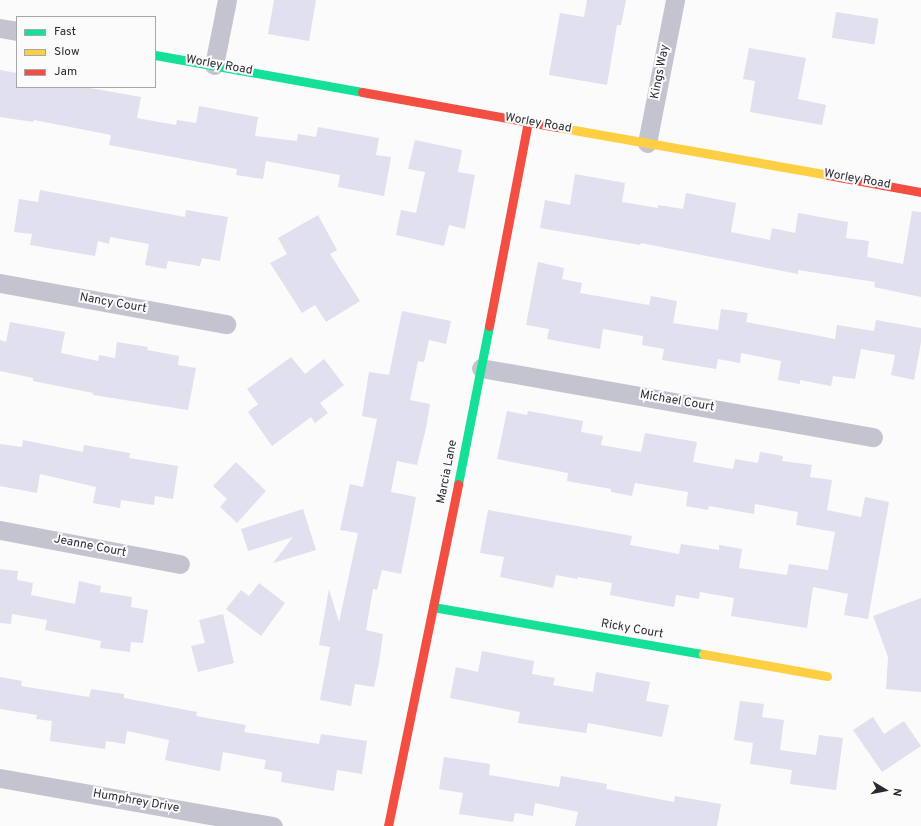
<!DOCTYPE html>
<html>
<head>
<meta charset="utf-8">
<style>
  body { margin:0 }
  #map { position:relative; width:921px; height:826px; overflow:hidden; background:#fbfbfb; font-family:Overpass,sans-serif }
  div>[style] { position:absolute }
  .building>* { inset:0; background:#e0e0ee; transform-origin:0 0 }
  .street>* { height:19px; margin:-9.5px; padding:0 9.5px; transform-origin:9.5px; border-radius:9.5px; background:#c4c4d0 }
  .fast>* { height:9px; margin:-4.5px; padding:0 4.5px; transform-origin:4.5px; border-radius:4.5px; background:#16e098 }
  .slow>* { height:9px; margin:-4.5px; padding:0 4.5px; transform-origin:4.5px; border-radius:4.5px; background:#ffcf43 }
  .jam>* { height:9px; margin:-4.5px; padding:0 4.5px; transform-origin:4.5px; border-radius:4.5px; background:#f24e42 }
  span { translate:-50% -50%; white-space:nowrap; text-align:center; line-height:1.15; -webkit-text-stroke:4px #fbfbfb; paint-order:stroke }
  .street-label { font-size:12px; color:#2a2a34 }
  .legend { position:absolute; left:16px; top:16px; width:140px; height:72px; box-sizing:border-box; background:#fbfbfb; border:1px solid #a7a7ab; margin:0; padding:5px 7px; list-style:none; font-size:12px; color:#2a2a34 }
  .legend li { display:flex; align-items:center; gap:8px; height:20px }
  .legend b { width:20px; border:1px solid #a7a7ab }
  .north { position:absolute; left:865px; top:770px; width:40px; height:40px; -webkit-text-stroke:3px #fbfbfb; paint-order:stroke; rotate:100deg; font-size:11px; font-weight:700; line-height:16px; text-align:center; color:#2a2a34 }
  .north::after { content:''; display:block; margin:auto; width:14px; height:18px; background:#2a2a34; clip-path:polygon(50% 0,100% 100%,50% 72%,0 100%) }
</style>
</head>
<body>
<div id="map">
  <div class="building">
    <i style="clip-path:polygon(274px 0,316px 0,309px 41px,268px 34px)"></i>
    <i style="clip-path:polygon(587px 0,626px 0,621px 25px,617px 25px,607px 85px,549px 75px,560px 13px,584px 17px)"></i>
    <i style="left:836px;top:12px;width:43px;height:26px;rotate:9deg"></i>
    <i style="clip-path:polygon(749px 48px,806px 58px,798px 99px,826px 105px,822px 125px,750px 112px,755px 81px,743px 79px)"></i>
    <i style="clip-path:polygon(0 70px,17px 73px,17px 87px,84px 87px,141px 97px,137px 118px,176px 125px,177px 120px,196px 123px,199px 106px,258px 117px,255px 136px,297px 141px,298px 134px,316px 137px,318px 127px,379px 138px,376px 155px,391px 157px,384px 196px,338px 187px,340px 175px,266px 161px,263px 179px,236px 175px,237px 169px,109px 145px,111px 135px,34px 120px,33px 122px,0 117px)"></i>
    <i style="clip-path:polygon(415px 140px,462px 150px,458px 172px,475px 175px,465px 229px,449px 225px,444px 246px,396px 235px,401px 210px,416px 213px,425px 172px,408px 169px)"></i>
    <i style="clip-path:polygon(575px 174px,625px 183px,622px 202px,658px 208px,658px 205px,683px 209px,686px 193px,736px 203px,731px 232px,770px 240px,772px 228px,795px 233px,798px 213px,848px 222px,846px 238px,869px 241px,867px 257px,903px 264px,912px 211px,921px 212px,921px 297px,874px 287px,875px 282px,798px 270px,798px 274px,641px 243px,640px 245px,540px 228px,545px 200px,570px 205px)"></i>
    <i style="clip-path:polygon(40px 190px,185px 217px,186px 210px,228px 217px,220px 261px,202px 258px,200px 266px,168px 261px,166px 269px,145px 265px,149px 244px,110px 237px,109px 244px,98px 241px,95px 256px,30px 245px,32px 234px,14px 232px,19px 199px,38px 202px)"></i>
    <i style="clip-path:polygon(318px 215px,337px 250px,330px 254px,360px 301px,326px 322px,315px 305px,302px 313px,270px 263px,287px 254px,278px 238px)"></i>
    <i style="clip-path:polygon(538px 262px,564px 268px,562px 279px,582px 283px,580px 293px,649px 305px,651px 296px,677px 301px,673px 323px,718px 330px,721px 309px,748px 313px,746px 322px,835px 339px,837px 325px,874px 331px,876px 320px,921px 328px,921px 342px,914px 380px,891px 375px,895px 355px,861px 349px,855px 379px,833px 376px,831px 386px,800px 380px,800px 384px,778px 380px,781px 361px,741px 353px,740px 363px,718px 359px,716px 369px,662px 360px,664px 349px,642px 345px,643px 336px,603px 329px,600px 349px,547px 339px,549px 329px,526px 325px)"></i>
    <i style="clip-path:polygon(402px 311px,451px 321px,446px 344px,429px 340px,424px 362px,418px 361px,410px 400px,430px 404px,426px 428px,417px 465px,397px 461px,391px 492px,416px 497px,406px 550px,401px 574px,382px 570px,377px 590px,373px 589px,366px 630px,383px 634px,379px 663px,374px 687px,355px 684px,351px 706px,320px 700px,330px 647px,319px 645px,329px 589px,339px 622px,358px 533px,340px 530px,350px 484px,363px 487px,377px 419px,362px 416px,369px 372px,389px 375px)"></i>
    <i style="clip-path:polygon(10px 322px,65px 332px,61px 353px,98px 361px,99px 355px,115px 358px,117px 342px,148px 347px,147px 350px,179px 356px,178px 365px,196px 368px,188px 410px,93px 395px,93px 393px,33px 381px,33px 378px,0 371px,0 340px,6px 342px)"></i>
    <i style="clip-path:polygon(291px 357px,305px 374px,324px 359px,344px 385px,320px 403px,328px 413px,315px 423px,311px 417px,272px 446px,248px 412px,258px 404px,247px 389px)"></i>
    <i style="clip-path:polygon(507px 411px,527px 415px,528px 411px,583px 421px,581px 432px,603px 436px,601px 445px,641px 452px,645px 433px,697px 442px,693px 462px,733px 469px,735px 459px,758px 463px,760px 452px,783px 456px,782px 461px,812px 465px,810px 477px,832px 480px,827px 510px,861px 517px,865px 497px,889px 502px,868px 619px,844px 615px,848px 594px,813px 587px,807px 628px,731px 616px,734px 598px,700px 592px,699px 599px,676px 595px,674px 607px,610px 595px,612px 583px,578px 577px,577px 579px,556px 575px,553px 588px,500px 577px,504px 557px,480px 553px,488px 510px,632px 536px,630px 545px,679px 554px,681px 544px,719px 550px,719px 545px,742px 549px,739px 568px,787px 575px,789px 564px,828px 570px,835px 532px,796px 525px,798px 512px,755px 504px,754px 514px,709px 506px,708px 510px,686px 506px,688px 492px,635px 483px,632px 496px,611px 492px,611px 489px,567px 481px,568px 473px,497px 459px)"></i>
    <i style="clip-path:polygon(23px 440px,83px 452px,84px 445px,130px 453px,129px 458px,178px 466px,173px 499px,155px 496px,154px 505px,121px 500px,120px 508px,93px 503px,96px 487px,40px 474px,37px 493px,0 486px,0 444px,22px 447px)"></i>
    <i style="clip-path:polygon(236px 462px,266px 491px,237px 523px,220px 507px,227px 499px,213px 486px)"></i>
    <i style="clip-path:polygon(303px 509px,316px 550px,273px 563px,293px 537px,248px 551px,241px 529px)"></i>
    <i style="clip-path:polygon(0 569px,18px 571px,17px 580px,33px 583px,31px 595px,75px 604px,79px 581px,101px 586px,100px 592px,132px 597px,131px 607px,148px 610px,143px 643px,131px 642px,130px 652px,100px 648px,101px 641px,45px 630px,47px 620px,12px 614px,11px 624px,0 623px)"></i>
    <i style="clip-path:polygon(259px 583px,285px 603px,261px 636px,226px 609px,241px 590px,249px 596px)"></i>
    <i style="clip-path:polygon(921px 598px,921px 692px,886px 689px,888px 657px,873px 616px)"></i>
    <i style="clip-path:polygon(223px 614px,234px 663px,198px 672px,191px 646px,205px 643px,199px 620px)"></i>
    <i style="clip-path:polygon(482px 651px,534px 661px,532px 674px,555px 678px,553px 685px,593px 692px,596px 672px,650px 682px,646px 701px,669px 705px,662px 737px,588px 723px,586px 733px,518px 723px,520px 712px,450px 698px,456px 667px,478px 672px)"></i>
    <i style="clip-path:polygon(0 677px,22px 681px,21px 686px,89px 697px,91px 689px,124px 694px,124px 698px,197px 712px,196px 716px,246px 725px,244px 732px,319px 744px,321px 734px,367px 741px,362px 774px,337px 770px,334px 791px,281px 782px,282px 772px,264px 769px,266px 760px,223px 752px,220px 771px,165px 760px,169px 740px,127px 731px,125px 744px,106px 741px,105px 749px,50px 741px,52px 721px,36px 719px,37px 715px,0 709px)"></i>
    <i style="clip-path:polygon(740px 701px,764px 704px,762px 717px,784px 720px,780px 750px,816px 755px,819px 735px,843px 738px,836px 790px,790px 784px,792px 770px,750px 764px,753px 743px,734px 740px)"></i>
    <i style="clip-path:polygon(873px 717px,884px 734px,904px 721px,921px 746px,882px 772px,853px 730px)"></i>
    <i style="clip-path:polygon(444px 757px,490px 764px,489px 775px,559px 787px,561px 776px,607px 784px,606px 789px,674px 802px,675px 796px,721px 804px,717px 826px,575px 826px,578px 812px,535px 803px,533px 816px,515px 813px,513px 822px,459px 814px,463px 793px,439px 789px)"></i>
  </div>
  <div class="street">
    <i style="left:0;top:28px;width:17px;rotate:10deg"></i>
    <i style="left:214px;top:65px;width:66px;rotate:-78.7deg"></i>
    <i style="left:647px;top:143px;width:146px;rotate:-78.9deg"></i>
    <i style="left:0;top:283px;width:230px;rotate:10.3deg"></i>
    <i style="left:481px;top:368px;width:398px;rotate:10deg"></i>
    <i style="left:0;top:530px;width:183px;rotate:10.7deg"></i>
    <i style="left:0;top:778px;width:277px;rotate:10deg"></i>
  </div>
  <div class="fast">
    <i style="left:155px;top:55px;width:210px;rotate:10.1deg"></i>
    <i style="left:458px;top:484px;width:161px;rotate:-78.9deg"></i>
    <i style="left:433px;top:607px;width:274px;rotate:9.9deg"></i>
  </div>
  <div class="slow">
    <i style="left:557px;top:127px;width:275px;rotate:10deg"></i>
    <i style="left:703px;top:654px;width:126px;rotate:10.1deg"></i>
  </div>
  <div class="jam">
    <i style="left:362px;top:92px;width:198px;rotate:10.2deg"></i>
    <i style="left:828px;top:175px;width:95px;rotate:10.4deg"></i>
    <i style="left:489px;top:326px;width:208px;rotate:-79.2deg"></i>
    <i style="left:388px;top:826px;width:349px;rotate:-78.4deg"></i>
  </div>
  <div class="street-label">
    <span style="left:219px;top:66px;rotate:10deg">Worley Road</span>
    <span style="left:661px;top:72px;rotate:-79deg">Kings Way</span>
    <span style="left:538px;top:124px;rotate:10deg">Worley Road</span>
    <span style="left:857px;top:180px;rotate:10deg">Worley Road</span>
    <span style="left:113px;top:304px;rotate:10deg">Nancy Court</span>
    <span style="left:677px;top:402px;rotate:10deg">Michael Court</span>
    <span style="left:448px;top:472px;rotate:-79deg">Marcia Lane</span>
    <span style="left:90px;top:547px;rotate:11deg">Jeanne Court</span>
    <span style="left:632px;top:630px;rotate:10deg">Ricky Court</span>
    <span style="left:136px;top:802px;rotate:10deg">Humphrey Drive</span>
  </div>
  <ul class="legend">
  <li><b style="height:5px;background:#16e098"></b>Fast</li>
  <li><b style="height:5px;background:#ffcf43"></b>Slow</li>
  <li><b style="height:5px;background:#f24e42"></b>Jam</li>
  </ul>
  <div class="north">N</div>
</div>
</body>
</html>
